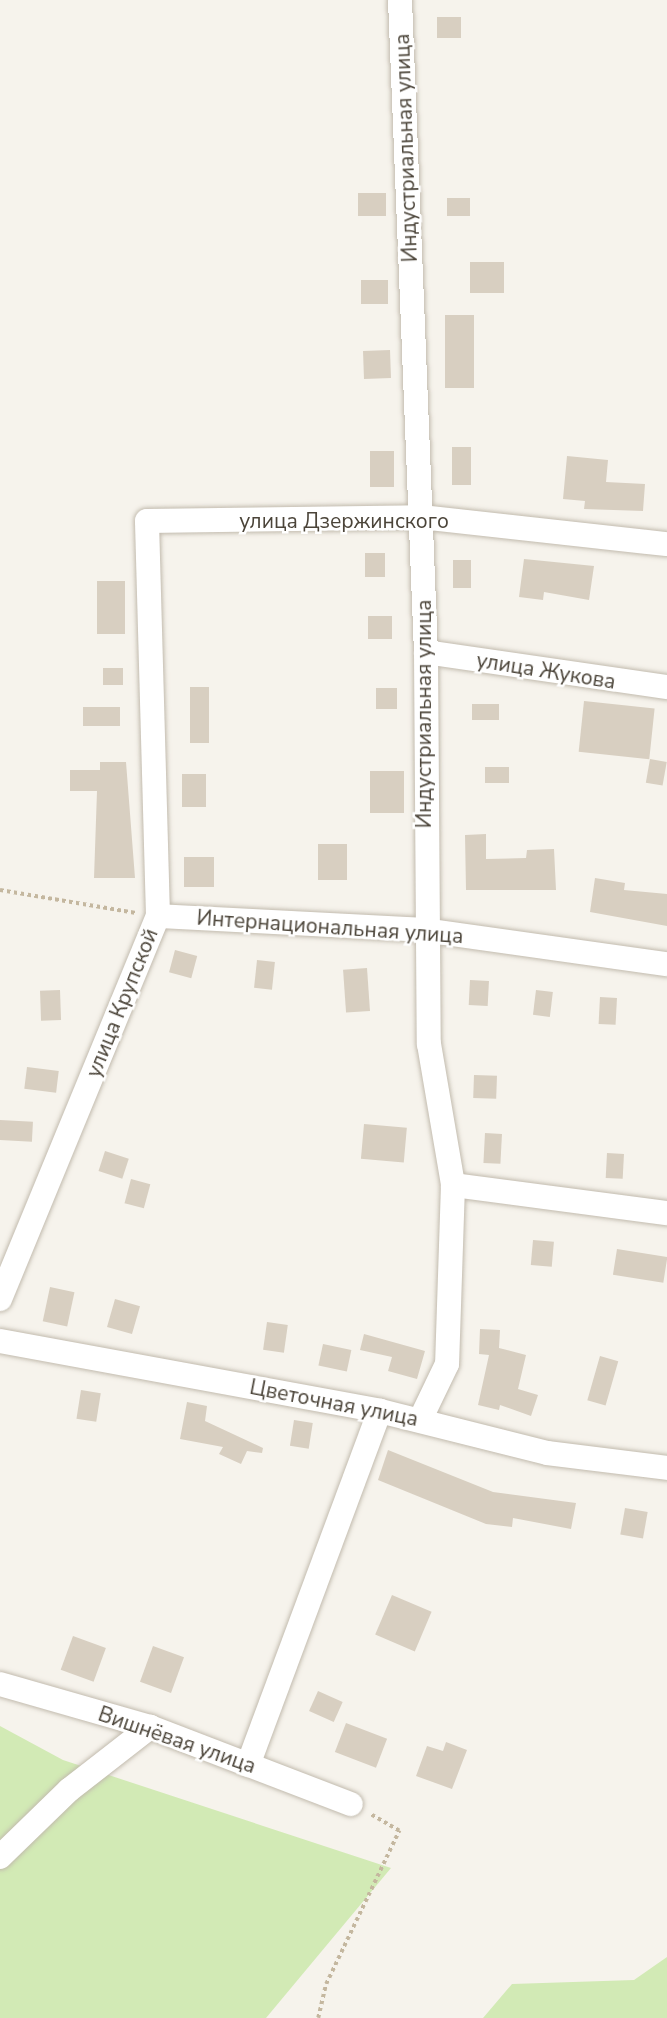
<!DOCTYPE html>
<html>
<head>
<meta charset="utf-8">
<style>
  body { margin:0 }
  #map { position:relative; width:667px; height:2018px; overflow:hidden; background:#f6f3ec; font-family:"Nunito Sans",sans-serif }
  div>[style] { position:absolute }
  .green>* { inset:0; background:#d2eab5 }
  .building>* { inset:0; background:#d8cfc1; transform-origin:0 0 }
  .path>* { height:3.5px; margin-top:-1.75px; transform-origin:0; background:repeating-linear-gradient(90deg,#c4b79f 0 3.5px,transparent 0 7px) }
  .roads { filter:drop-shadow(0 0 2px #c2bbae) drop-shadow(0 0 2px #c2bbae) }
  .minor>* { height:24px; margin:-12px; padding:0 12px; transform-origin:12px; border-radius:12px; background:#fff }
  span { translate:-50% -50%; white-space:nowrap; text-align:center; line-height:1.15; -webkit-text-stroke:5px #fff; paint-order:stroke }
  .street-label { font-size:21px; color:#4b4439 }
</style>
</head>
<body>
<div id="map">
  <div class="green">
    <i style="clip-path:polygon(0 1726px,63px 1760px,391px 1868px,266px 2018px,0 2018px)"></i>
    <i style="clip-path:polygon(667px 1957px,667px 2018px,483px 2018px,512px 1984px,634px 1980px)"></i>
  </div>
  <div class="building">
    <i style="left:437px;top:17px;width:24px;height:21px"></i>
    <i style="left:386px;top:193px;width:23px;height:28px;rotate:90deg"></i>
    <i style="left:447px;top:198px;width:23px;height:18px"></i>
    <i style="left:504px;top:262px;width:31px;height:34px;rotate:90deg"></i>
    <i style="left:388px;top:280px;width:24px;height:27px;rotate:90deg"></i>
    <i style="left:445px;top:315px;width:29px;height:73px"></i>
    <i style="left:390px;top:350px;width:28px;height:27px;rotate:88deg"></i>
    <i style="left:452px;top:447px;width:19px;height:38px"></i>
    <i style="left:370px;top:451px;width:24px;height:36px"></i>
    <i style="clip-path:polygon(567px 456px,608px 460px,606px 482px,645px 484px,643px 511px,584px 509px,585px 501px,563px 499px)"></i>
    <i style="left:385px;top:553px;width:24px;height:20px;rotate:90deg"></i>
    <i style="clip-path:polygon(524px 559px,594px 566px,589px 600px,544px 592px,543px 600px,519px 597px)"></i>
    <i style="left:453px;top:560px;width:18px;height:28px"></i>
    <i style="left:97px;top:581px;width:28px;height:53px"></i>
    <i style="left:392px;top:616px;width:23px;height:24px;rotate:90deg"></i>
    <i style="left:103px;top:668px;width:20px;height:17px"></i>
    <i style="left:190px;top:687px;width:19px;height:56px"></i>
    <i style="left:376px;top:688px;width:21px;height:21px"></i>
    <i style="left:584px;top:701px;width:71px;height:51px;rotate:6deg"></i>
    <i style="left:472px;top:704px;width:27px;height:16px"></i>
    <i style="left:120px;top:707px;width:19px;height:37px;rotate:90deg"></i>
    <i style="left:650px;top:759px;width:17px;height:24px;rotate:10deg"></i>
    <i style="clip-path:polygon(100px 762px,126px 762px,135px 878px,94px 878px,97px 791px,70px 791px,70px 770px,100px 770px)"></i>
    <i style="left:485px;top:767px;width:24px;height:16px"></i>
    <i style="left:404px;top:771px;width:42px;height:34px;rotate:90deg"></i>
    <i style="left:182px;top:774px;width:24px;height:33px"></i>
    <i style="clip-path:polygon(486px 834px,486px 859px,526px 858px,527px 850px,554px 849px,556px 890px,466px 890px,465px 835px)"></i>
    <i style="left:318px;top:844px;width:29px;height:36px"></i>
    <i style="left:214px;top:857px;width:30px;height:30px;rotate:90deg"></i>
    <i style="clip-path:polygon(595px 878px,625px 883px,624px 890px,667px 894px,667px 926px,590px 912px)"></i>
    <i style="left:175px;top:950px;width:23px;height:23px;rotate:15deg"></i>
    <i style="left:257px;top:960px;width:18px;height:28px;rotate:6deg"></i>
    <i style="left:367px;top:968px;width:43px;height:24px;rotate:86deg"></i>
    <i style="left:470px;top:980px;width:19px;height:25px;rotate:3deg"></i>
    <i style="left:60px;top:990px;width:30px;height:20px;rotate:88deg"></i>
    <i style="left:536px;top:990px;width:17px;height:25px;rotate:7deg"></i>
    <i style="left:600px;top:997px;width:17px;height:27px;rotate:3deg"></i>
    <i style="left:27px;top:1067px;width:32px;height:22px;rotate:7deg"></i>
    <i style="left:474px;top:1075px;width:23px;height:23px;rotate:2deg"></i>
    <i style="left:0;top:1120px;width:33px;height:20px;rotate:3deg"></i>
    <i style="left:364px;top:1124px;width:43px;height:35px;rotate:5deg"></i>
    <i style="left:485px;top:1133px;width:17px;height:30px;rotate:3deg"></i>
    <i style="left:105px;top:1151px;width:25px;height:21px;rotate:18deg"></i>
    <i style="left:607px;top:1153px;width:17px;height:25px;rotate:3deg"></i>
    <i style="left:131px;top:1179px;width:20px;height:25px;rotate:15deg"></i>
    <i style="left:533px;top:1240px;width:21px;height:25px;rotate:5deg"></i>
    <i style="left:617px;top:1249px;width:51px;height:26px;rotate:9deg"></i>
    <i style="left:50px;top:1287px;width:25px;height:35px;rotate:12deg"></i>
    <i style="left:115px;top:1299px;width:26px;height:29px;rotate:16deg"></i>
    <i style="left:267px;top:1322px;width:21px;height:28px;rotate:8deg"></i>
    <i style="clip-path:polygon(480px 1329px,500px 1330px,499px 1348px,526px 1355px,518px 1389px,538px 1395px,531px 1416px,500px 1405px,499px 1410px,478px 1405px,489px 1355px,479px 1354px)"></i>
    <i style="clip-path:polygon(364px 1334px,425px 1351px,417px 1379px,388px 1371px,392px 1357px,360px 1350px)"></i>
    <i style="left:323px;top:1344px;width:29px;height:22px;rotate:12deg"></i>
    <i style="left:600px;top:1356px;width:19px;height:46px;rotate:16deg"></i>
    <i style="left:81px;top:1390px;width:20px;height:29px;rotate:9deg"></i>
    <i style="clip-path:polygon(187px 1402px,207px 1406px,205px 1421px,263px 1448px,262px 1453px,247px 1451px,241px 1464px,219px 1454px,223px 1447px,180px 1439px)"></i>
    <i style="left:294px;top:1420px;width:19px;height:26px;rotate:9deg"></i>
    <i style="clip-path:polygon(388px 1450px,493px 1492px,576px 1503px,571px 1529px,513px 1518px,512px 1527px,486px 1524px,378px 1480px)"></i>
    <i style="left:625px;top:1508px;width:23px;height:27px;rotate:10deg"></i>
    <i style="left:392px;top:1595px;width:43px;height:43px;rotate:23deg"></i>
    <i style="left:73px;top:1636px;width:35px;height:36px;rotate:20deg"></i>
    <i style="left:153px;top:1646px;width:33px;height:38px;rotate:20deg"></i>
    <i style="left:318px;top:1691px;width:27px;height:22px;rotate:24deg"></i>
    <i style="left:346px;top:1723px;width:44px;height:31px;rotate:21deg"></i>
    <i style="clip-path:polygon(446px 1742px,467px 1750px,452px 1789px,416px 1776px,427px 1746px,443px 1751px)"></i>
  </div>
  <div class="path">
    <i style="left:0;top:890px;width:138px;rotate:9.6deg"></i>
    <i style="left:318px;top:2018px;width:35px;rotate:-77deg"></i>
    <i style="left:326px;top:1984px;width:170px;rotate:-64.5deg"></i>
    <i style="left:399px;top:1831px;width:34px;rotate:-150deg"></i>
  </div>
  <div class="roads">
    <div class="minor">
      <i style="left:400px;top:0;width:653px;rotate:87.72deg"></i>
      <i style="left:426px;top:652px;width:392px;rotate:89.6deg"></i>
      <i style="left:429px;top:1044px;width:143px;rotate:80.3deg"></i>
      <i style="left:453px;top:1185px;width:179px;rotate:91.9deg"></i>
      <i style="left:447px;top:1364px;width:62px;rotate:115.7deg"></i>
      <i style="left:426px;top:652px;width:244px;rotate:8.3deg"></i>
      <i style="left:158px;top:916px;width:266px;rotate:3deg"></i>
      <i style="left:424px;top:930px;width:245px;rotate:8deg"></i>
      <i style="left:453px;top:1185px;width:216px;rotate:7.5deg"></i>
      <i style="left:0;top:1299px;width:414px;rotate:-67.6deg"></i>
      <i style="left:158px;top:916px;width:395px;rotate:-91.6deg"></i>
      <i style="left:147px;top:521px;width:274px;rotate:-0.8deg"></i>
      <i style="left:421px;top:517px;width:247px;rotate:6.3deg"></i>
      <i style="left:0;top:1341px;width:386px;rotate:10.4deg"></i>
      <i style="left:380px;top:1411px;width:172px;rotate:14.1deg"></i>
      <i style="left:547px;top:1453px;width:121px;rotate:7.1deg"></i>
      <i style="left:0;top:1684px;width:156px;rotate:16deg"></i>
      <i style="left:150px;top:1727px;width:215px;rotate:21deg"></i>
      <i style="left:248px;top:1765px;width:378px;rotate:-69.6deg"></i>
      <i style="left:0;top:1857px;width:96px;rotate:-44.2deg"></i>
      <i style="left:69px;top:1790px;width:103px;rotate:-37.9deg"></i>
    </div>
  </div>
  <div class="street-label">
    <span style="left:406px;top:148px;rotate:-92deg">Индустриальная улица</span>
    <span style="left:344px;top:521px">улица Дзержинского</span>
    <span style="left:546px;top:671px;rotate:9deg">улица Жукова</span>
    <span style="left:424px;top:714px;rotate:-90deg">Индустриальная улица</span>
    <span style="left:330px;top:927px;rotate:4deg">Интернациональная улица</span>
    <span style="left:122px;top:1003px;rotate:-68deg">улица Крупской</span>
    <span style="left:334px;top:1403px;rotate:11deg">Цветочная улица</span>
    <span style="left:177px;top:1740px;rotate:19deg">Вишнёвая улица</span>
  </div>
</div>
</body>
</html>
